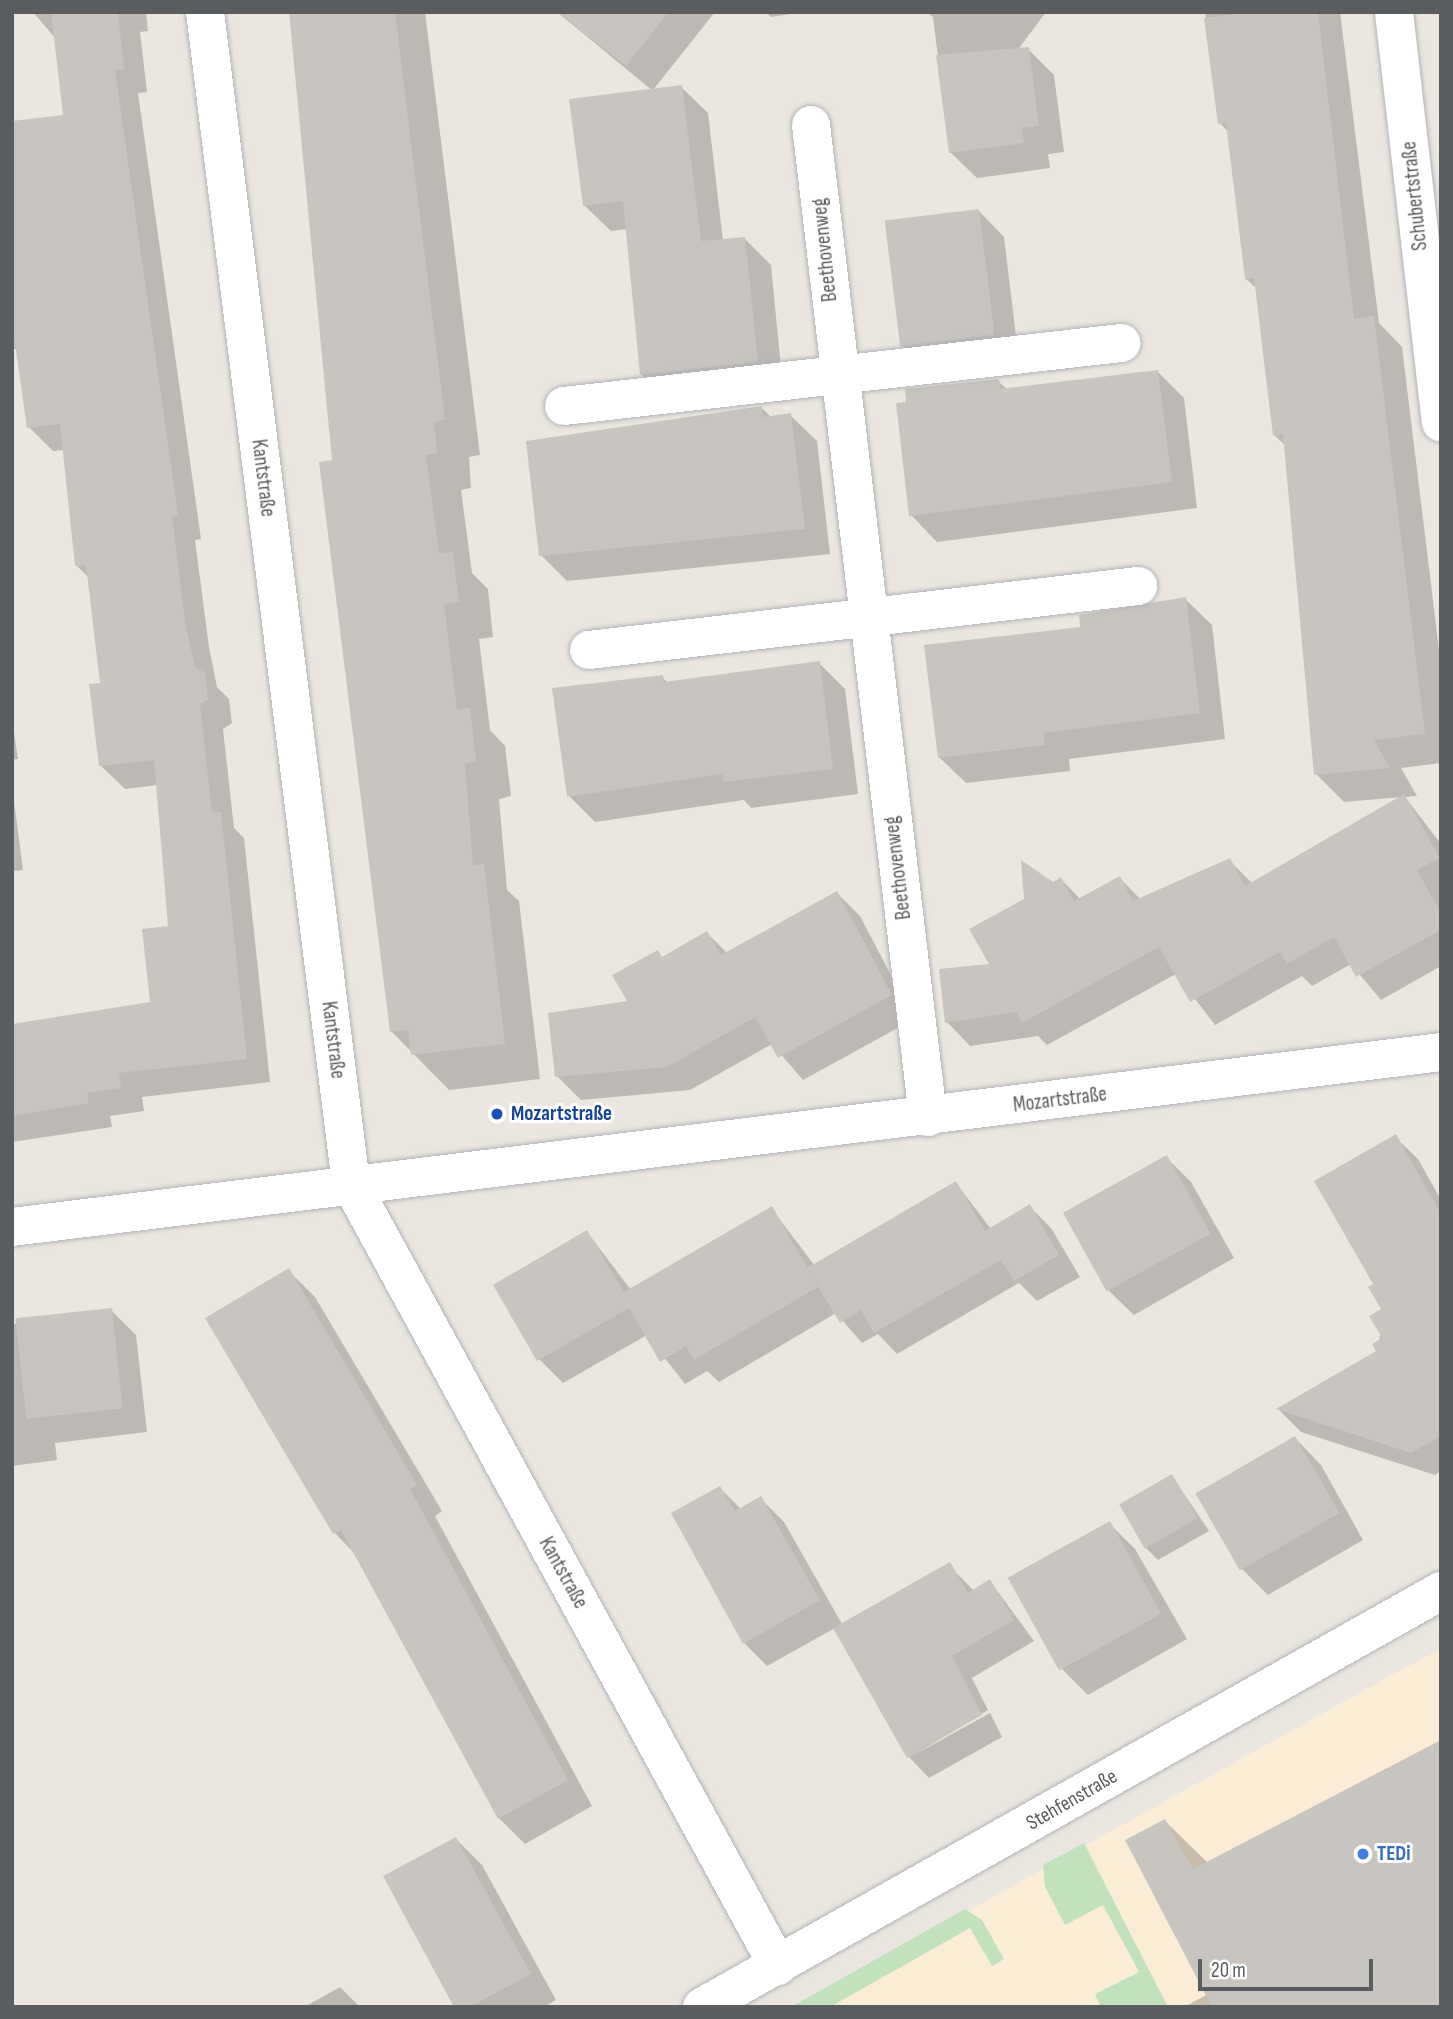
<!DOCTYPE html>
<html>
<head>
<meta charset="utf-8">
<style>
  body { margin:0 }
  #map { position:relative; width:1453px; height:2019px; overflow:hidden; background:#ebe7e0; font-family:"Sofia Sans Condensed",sans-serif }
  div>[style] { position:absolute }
  .commercial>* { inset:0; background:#fbedd5 }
  .green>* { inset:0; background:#c2e2bd }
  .shadow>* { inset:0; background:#0003 }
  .building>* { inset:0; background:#c8c4bf; transform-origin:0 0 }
  .roads { filter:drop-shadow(0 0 2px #b1b4b7) drop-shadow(0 0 2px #b1b4b7) }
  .street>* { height:38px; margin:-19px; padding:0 19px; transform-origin:19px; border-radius:19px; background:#fff }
  .dots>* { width:19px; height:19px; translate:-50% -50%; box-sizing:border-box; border:4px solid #fff; border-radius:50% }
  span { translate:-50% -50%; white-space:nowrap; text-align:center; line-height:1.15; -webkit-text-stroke:6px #fff; paint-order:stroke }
  .street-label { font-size:21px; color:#595d60 }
  .transit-label { font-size:21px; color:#164399; font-weight:700 }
  .left { translate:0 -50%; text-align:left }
  .shop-label { font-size:21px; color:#366cbe; font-weight:700 }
  .frame { position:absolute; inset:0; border:14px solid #595d60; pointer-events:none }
  .scale { position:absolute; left:1198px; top:1959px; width:175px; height:32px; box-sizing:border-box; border:4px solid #595d60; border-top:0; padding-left:9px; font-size:21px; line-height:24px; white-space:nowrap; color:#595d60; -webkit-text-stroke:5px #fff; paint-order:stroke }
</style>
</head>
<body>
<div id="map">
  <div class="commercial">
    <i style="clip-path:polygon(1441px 1649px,1441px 2007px,796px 2007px,1388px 1677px)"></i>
  </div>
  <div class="green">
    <i style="clip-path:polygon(1084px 1843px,1168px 2007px,1101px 2007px,1095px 1994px,1139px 1972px,1103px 1905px,1065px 1925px,1045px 1887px,1043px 1865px)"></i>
    <i style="clip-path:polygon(965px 1909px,982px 1920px,1004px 1959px,992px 1966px,970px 1928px,830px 2007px,791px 2007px)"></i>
  </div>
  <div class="shadow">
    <i style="clip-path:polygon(33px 12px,146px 12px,148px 31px,140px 32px,147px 92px,138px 93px,201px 539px,195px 540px,209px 647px,217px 687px,229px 699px,232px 723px,223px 729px,234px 828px,244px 838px,270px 1082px,142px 1097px,144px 1111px,110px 1116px,112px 1127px,12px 1142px,12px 1025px,152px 1003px,170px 927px,158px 785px,125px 789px,100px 765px,102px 685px,89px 578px,77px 566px,64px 450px,53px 451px,29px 427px,18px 349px,12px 349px,12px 123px,65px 117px,56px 39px)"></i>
    <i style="clip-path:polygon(291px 12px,425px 12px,480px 455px,469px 457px,471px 488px,461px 490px,472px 573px,488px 589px,493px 637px,479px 639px,490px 730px,505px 746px,511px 796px,499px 799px,507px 890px,519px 901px,540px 1079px,449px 1090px,391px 1031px)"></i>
    <i style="clip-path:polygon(557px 12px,715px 12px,653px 90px,681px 87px,708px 113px,723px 241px,744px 238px,771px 265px,783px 388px,668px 401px,642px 375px,627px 229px,611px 231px,584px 205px,653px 91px)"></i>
    <i style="clip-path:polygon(766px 12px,804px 12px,771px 17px)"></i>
    <i style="clip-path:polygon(926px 12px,1046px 12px,1017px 51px,1028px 49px,1054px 75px,1064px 152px,1048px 154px,1050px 168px,977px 178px,950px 152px,933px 17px)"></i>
    <i style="clip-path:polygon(1205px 12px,1340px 12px,1379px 323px,1402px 347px,1441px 666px,1441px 763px,1401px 768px,1417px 796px,1405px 797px,1441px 844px,1441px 966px,1381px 1000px,1351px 964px,1312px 986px,1302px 976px,1215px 1025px,1176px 974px,1047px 1045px,1038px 1036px,970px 1046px,947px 1022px,1061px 879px,1081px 900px,1120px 878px,1140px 899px,1229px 860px,1252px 883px,1402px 797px,1344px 802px,1316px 774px,1286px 446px,1274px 435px,1257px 289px,1246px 279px,1229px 133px,1220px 123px)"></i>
    <i style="clip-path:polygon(978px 210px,1004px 237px,1019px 361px,928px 371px,901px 345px)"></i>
    <i style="clip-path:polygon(1157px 371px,1184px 398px,1197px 508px,937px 542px,911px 515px,998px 381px,1008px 390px)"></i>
    <i style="clip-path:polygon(761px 407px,771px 417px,790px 415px,817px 441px,830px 554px,567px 581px,541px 555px)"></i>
    <i style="clip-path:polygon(1185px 599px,1212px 625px,1225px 739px,1069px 759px,1070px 771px,966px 783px,939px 757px,1082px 628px)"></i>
    <i style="clip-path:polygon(819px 663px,845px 689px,858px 794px,751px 808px,744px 800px,595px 822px,569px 796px,662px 677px,668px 683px)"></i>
    <i style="clip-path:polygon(12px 718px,18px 759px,12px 760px)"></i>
    <i style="clip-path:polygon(12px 786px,23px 870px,12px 871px)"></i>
    <i style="clip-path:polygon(837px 893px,860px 916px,914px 1019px,803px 1080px,772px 1044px,690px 1090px,581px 1100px,557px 1076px,629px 1003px,658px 952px,663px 958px,707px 933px,727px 953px)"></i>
    <i style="clip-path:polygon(1395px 1137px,1418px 1159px,1441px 1200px,1441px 1471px,1435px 1475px,1301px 1432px,1279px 1410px,1378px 1352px,1383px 1310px,1376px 1284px)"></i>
    <i style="clip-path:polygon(1166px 1157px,1191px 1182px,1234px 1258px,1134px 1315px,1109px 1291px)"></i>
    <i style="clip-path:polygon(956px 1183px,991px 1229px,1029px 1206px,1051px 1228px,1080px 1277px,1037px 1301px,1019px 1283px,897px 1354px,878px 1334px,862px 1343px,836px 1313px,719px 1382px,707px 1371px,685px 1384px,647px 1335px,563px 1383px,539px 1359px,587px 1232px,631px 1290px,771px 1208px,815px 1266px)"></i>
    <i style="clip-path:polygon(289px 1271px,315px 1297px,442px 1511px,435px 1516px,592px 1806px,525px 1844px,499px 1818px,356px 1555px,335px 1533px,207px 1318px)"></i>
    <i style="clip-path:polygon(111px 1310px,136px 1335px,147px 1432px,55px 1443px,57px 1460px,12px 1466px,12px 1324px)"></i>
    <i style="clip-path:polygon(1295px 1438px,1321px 1465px,1363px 1540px,1268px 1595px,1242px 1569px,1199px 1494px)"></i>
    <i style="clip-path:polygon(1172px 1476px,1209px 1531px,1158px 1560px,1145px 1547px)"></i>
    <i style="clip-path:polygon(720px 1488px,741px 1509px,761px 1499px,784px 1522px,842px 1624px,949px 1565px,974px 1591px,990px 1581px,1034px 1641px,972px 1678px,988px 1710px,912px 1756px,990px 1713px,1002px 1737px,929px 1778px,908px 1756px,835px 1628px,767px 1666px,744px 1643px)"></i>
    <i style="clip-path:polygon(1109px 1523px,1135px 1549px,1187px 1639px,1088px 1695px,1062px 1669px)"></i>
    <i style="clip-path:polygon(1165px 1821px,1208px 1863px,1441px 2007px,1184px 2007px,1208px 1994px)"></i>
    <i style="clip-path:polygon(456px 1839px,482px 1865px,556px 2000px,544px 2007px,456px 2007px)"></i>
    <i style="clip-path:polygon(340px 1987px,360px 2007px,304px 2007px)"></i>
  </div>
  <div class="building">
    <i style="clip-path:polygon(51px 12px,118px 12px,124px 69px,115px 70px,178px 515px,172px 516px,185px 621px,195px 667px,205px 673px,208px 699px,200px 704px,212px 813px,221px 812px,247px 1059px,119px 1073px,121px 1088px,87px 1093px,89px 1103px,12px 1116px,12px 1024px,150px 1002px,142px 929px,168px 926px,154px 760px,99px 766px,89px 684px,100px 683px,86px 565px,75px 566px,60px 424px,27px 428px,12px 322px,12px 121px,63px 115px)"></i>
    <i style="clip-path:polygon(289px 12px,395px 12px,445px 420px,434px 422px,437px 453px,426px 455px,439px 553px,453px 552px,459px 602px,444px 604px,457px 710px,470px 708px,476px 761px,465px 764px,473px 865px,484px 864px,505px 1044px,411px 1055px,408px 1030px,390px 1032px,319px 462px,332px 460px)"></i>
    <i style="clip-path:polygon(557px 12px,668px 12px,626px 66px)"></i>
    <i style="clip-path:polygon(1251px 12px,1318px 12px,1354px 319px,1374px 316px,1425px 734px,1374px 740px,1390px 768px,1314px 775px,1283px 434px,1273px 436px,1254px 278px,1245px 279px,1226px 123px,1218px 124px,1204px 18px)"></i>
    <i style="clip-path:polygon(1029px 47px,1039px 126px,1022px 128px,1024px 143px,949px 153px,936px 55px)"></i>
    <i style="clip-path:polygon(682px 85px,701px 241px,745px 237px,758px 362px,640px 375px,623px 201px,583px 206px,569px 99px)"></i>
    <i style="left:979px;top:209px;width:127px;height:95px;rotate:83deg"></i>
    <i style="clip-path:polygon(1158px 370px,1172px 482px,909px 516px,896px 403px,906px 402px,905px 389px,999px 379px,1000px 389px)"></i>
    <i style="clip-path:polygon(762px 406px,763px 417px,791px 413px,805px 529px,539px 556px,526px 441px)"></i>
    <i style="clip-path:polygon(1186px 597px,1200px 713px,1043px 733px,1045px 745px,938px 758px,924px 645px,1080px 627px,1079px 615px)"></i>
    <i style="clip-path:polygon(820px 661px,833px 769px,723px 782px,722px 774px,567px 797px,552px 688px,663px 675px,664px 682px)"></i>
    <i style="clip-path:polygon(1404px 794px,1440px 858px,1417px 870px,1441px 913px,1441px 930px,1356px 977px,1334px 937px,1287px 964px,1280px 952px,1190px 1002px,1159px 947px,1022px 1023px,1017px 1012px,945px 1023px,939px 969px,989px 964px,969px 929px,1024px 899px,1021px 860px,1053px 882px,1061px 877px,1074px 901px,1120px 876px,1133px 901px,1230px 858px,1245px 886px)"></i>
    <i style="clip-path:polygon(837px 891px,892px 995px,778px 1058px,755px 1017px,667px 1067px,555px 1077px,548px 1013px,627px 1001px,612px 975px,658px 950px,662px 957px,707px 931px,721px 955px)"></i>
    <i style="clip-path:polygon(1396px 1134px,1441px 1214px,1441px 1436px,1411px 1453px,1276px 1409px,1376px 1351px,1372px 1344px,1382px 1338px,1369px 1316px,1381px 1309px,1368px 1287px,1373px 1284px,1314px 1181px)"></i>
    <i style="left:1167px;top:1155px;width:90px;height:119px;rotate:61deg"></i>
    <i style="clip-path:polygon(956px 1181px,985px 1231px,1030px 1204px,1059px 1255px,1014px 1281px,1001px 1260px,874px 1333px,861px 1310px,840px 1323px,807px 1268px)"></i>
    <i style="clip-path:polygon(772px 1206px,818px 1287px,694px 1360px,686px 1346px,660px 1362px,629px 1308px,537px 1361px,493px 1285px,587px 1230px,624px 1292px)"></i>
    <i style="clip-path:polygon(289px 1268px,417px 1485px,410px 1489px,568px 1780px,498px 1819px,341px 1530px,333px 1534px,205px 1318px)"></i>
    <i style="left:112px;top:1308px;width:101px;height:97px;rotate:84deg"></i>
    <i style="left:1295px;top:1436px;width:89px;height:115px;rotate:60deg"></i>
    <i style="left:1172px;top:1474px;width:51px;height:61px;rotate:60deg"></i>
    <i style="clip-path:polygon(720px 1486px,735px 1511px,761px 1496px,820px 1600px,743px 1644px,671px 1513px)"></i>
    <i style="left:1110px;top:1521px;width:106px;height:117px;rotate:61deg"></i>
    <i style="clip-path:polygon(950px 1562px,968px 1593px,990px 1579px,1014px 1620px,952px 1656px,982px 1715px,907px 1758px,833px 1628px)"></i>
    <i style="clip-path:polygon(1441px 1740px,1441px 2007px,1212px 2007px,1125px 1840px,1165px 1819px,1193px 1869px)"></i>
    <i style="clip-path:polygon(456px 1837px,531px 1974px,470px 2007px,454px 2007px,383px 1876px)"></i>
  </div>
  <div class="roads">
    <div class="street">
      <i style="left:205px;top:12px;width:1181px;rotate:82.9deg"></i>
      <i style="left:351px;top:1184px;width:891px;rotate:61.36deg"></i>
      <i style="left:1394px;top:12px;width:413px;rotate:83.5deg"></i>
      <i style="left:811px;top:125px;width:999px;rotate:83.27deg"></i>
      <i style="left:564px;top:406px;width:561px;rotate:-6.45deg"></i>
      <i style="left:589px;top:650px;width:553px;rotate:-6.65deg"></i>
      <i style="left:12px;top:1227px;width:1440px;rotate:-6.98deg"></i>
      <i style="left:702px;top:2007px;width:848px;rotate:-29.38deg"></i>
    </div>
  </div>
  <div class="dots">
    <i style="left:497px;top:1114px;background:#1a4fb4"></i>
    <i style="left:1363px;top:1854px;background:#3f7fe0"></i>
  </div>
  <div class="street-label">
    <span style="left:1415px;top:196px;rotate:-96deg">Schubertstraße</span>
    <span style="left:825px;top:250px;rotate:-96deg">Beethovenweg</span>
    <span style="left:263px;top:478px;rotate:83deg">Kantstraße</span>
    <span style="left:898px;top:868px;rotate:-97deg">Beethovenweg</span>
    <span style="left:333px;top:1040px;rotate:83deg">Kantstraße</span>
    <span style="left:1060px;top:1100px;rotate:-7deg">Mozartstraße</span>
    <span style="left:563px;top:1573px;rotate:61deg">Kantstraße</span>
    <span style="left:1072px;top:1800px;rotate:-30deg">Stehfenstraße</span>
  </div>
  <div class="transit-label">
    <span class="left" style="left:511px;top:1114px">Mozartstraße</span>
  </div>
  <div class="shop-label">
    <span class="left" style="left:1377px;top:1854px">TEDi</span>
  </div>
  <div class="frame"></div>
  <div class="scale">20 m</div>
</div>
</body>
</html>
